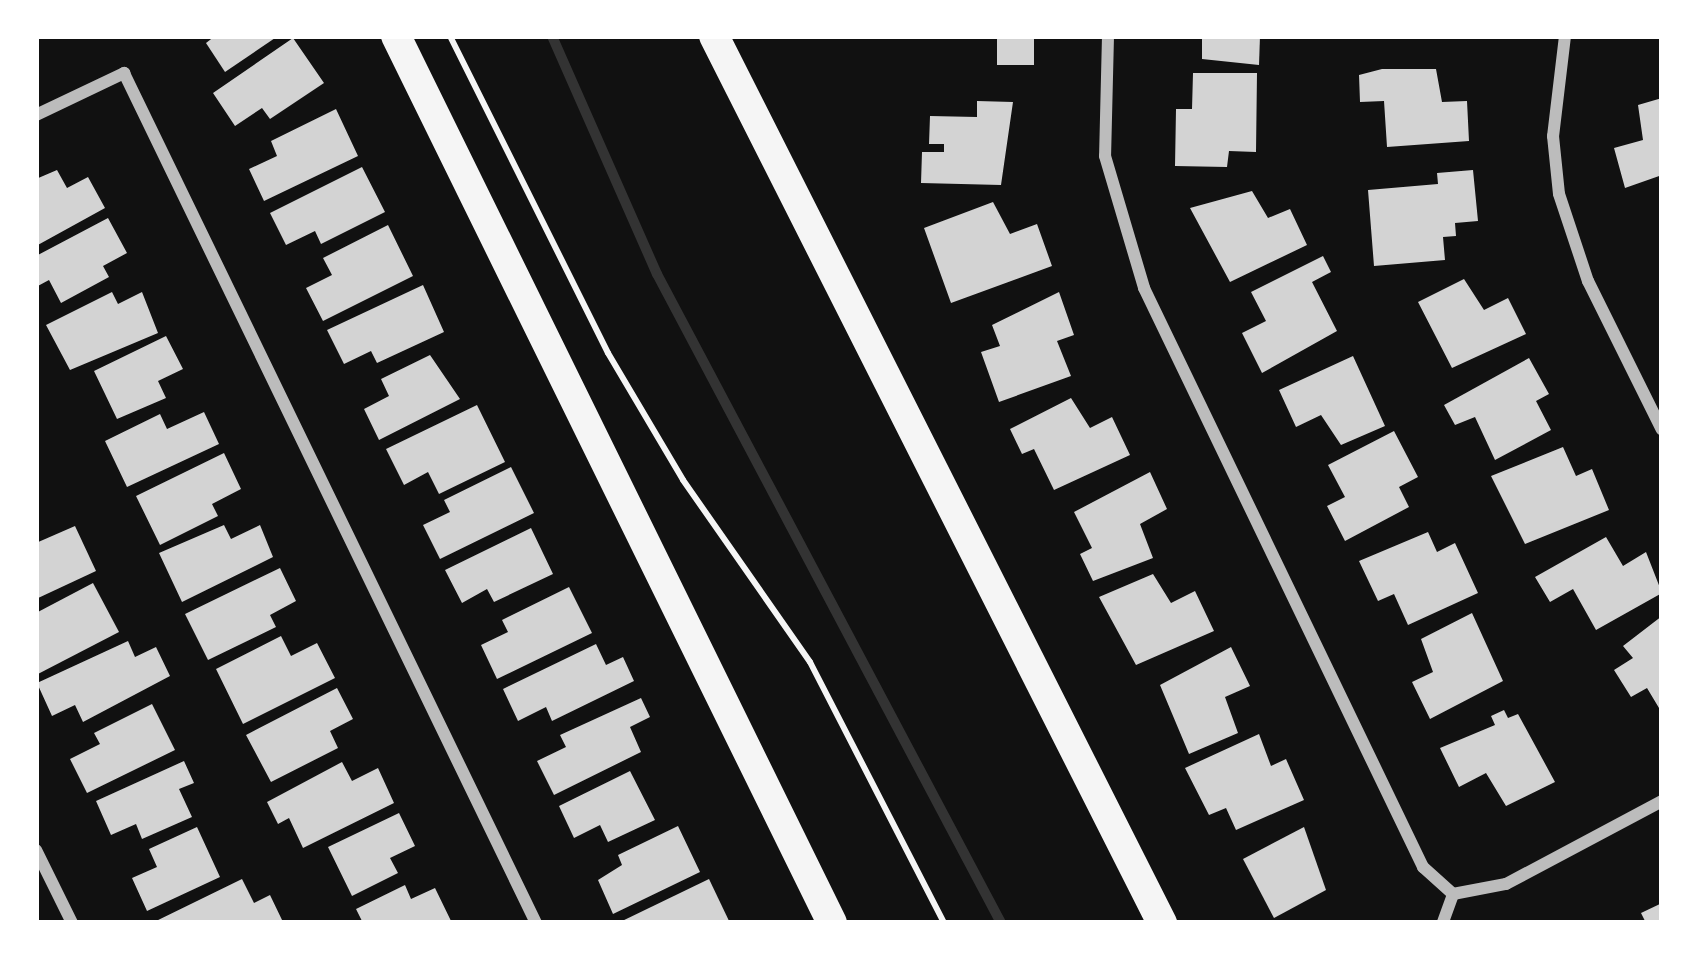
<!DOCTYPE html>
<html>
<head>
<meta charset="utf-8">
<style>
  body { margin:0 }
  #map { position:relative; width:1698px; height:959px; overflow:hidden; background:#111; font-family:Signika,sans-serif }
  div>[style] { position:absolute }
  .stream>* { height:10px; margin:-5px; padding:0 5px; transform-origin:5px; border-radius:5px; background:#333 }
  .building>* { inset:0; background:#d3d3d3; transform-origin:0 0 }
  .path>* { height:6px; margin:-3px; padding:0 3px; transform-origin:3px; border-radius:3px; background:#f5f5f5 }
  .minor>* { height:12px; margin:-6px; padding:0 6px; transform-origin:6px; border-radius:6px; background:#bcbcbc }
  .primary>* { height:30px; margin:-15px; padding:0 15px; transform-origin:15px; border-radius:15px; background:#f5f5f5 }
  span { translate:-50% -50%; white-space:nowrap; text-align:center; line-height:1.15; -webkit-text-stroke:10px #fff; paint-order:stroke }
  .frame { position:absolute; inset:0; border:39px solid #fff; pointer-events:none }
</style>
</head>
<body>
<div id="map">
  <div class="stream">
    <i style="left:552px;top:36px;width:260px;rotate:66.2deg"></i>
    <i style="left:657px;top:274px;width:735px;rotate:62.07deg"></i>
  </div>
  <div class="building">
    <i style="clip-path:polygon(215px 36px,278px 36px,225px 72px,206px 43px)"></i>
    <i style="left:997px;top:36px;width:37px;height:29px"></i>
    <i style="clip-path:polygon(1202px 36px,1260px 36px,1259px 65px,1202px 59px)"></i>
    <i style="clip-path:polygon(293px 38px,324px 83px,270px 119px,262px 108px,235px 126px,213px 93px)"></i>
    <i style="clip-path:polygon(1382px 69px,1436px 69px,1442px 102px,1467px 101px,1469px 141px,1387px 147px,1384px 101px,1360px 102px,1359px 75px)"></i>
    <i style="clip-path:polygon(1193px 73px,1257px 73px,1256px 152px,1229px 151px,1227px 167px,1175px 166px,1176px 109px,1192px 109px)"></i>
    <i style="clip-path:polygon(1662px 98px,1662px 175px,1625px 188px,1614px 148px,1643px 140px,1638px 105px)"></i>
    <i style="clip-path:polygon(977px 101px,1013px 102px,1001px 185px,921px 183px,922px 152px,944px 152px,944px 144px,929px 144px,930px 116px,977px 117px)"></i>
    <i style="clip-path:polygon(336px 109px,358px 156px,264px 201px,249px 169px,277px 156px,271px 141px)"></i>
    <i style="clip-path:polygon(362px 167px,385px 212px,321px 244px,315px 231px,286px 245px,270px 213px)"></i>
    <i style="clip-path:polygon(57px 170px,67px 188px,88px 177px,105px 208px,36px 246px,36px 179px)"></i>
    <i style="clip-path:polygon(1473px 170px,1478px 221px,1455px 223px,1456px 236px,1443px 237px,1445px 260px,1374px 266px,1368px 190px,1438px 184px,1437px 173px)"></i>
    <i style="clip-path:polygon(1252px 191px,1268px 218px,1290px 209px,1307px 245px,1230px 282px,1190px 208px)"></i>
    <i style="clip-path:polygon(993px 202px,1010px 234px,1037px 224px,1052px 266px,951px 303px,924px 228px)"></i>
    <i style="clip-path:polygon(108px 218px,127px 253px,103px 266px,109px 277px,61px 303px,49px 280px,36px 287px,36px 256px)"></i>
    <i style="clip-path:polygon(388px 225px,413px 276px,323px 321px,306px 288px,332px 275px,323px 258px)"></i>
    <i style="clip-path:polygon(1323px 256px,1331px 272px,1312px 282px,1337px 331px,1262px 373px,1242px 333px,1266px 321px,1251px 292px)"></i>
    <i style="clip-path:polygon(1464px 279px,1484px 310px,1508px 298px,1526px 334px,1452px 368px,1418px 302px)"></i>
    <i style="clip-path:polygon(423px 285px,444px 332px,377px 363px,371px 351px,344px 364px,327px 330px)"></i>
    <i style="clip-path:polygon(112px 292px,118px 304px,142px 292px,158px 333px,70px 370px,46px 325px)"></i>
    <i style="clip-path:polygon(1059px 292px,1074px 335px,1057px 341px,1071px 376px,999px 402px,981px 352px,1000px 346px,992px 325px)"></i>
    <i style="clip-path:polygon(166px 336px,183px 369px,158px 381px,166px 398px,117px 419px,94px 371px)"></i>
    <i style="clip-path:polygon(430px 355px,460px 399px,379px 440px,364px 409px,389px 396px,381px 379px)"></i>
    <i style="clip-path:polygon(1353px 356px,1385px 426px,1341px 445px,1321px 415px,1296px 427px,1279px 390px)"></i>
    <i style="clip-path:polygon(1529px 358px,1549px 394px,1536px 401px,1551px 430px,1495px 460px,1475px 417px,1455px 425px,1444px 405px)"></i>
    <i style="clip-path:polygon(1071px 398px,1090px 428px,1112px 417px,1130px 455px,1054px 490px,1034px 449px,1022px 454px,1010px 429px)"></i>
    <i style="clip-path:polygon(477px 405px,505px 462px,439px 494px,428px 472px,404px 485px,386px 449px)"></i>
    <i style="clip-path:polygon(204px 412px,219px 444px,127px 487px,105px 441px,160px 414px,167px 429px)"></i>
    <i style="clip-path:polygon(1394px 431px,1418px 477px,1399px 487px,1409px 507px,1345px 541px,1327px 506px,1345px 497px,1328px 465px)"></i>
    <i style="clip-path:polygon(1563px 447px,1576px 476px,1592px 469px,1609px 510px,1525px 544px,1491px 476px)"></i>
    <i style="clip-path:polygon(224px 453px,241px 489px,212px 504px,218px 516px,160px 545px,136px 496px)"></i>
    <i style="clip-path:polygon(511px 467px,534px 513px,440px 559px,423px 525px,450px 512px,444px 500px)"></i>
    <i style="clip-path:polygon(1150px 472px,1167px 509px,1140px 524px,1153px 558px,1093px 581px,1080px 554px,1092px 548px,1074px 512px)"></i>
    <i style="clip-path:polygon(224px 525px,231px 539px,260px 525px,273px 557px,182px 602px,159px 553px)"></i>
    <i style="clip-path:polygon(75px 526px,96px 571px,36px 599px,36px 543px)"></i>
    <i style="clip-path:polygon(531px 528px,553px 574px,494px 602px,487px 589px,462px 603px,445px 570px)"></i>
    <i style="clip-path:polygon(1428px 532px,1437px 552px,1455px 543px,1478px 593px,1408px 625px,1394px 594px,1378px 601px,1359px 561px)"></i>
    <i style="clip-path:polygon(1606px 537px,1623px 566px,1646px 552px,1662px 593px,1596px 630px,1573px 589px,1550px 602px,1535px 577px)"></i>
    <i style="clip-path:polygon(280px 568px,296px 601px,270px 615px,276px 627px,208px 660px,185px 614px)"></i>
    <i style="clip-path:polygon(1153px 574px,1171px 603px,1195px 591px,1214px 631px,1136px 665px,1099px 597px)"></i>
    <i style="clip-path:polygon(93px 583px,119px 632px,36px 675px,36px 613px)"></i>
    <i style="clip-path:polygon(569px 587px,592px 633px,497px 679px,481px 645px,508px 632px,502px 620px)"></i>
    <i style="clip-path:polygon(1472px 613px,1503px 681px,1430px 719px,1412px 682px,1433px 672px,1421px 639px)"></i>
    <i style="clip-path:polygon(1662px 616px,1662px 713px,1647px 688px,1631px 697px,1614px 670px,1633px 658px,1623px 646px)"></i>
    <i style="clip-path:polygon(281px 636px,291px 656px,317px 643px,335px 678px,243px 724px,216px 669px)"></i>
    <i style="clip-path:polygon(128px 641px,135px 657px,156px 647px,170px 676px,83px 722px,75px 705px,52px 716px,37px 683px)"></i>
    <i style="clip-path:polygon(596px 644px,606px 665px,623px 657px,634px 681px,552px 721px,546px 707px,518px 721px,503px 689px)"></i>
    <i style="clip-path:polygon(1231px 647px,1250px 686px,1225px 697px,1238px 733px,1189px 754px,1160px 685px)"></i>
    <i style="clip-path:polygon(337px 688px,353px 719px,330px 731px,338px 748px,271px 782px,246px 735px)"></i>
    <i style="clip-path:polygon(641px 698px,650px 717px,630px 727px,641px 752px,554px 795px,537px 761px,566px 747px,560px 735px)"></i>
    <i style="clip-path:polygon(152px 704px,175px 750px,87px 793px,70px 759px,100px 744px,94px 733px)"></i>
    <i style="clip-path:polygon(1504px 710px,1508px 718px,1518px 714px,1555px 782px,1506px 806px,1486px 773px,1459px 787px,1440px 748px,1495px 725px,1491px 716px)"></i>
    <i style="clip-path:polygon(1259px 734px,1271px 766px,1286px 759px,1304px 800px,1236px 830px,1226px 808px,1209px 815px,1185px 768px)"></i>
    <i style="clip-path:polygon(184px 761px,194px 783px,179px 789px,192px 817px,142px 839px,136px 824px,111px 835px,96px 801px)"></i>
    <i style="clip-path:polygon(342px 762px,352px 781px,378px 768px,394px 803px,303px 848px,289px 818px,278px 824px,267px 802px)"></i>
    <i style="clip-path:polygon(630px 771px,655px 820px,608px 842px,600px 825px,574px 838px,559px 806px)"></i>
    <i style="clip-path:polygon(399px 813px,415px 846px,390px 858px,398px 873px,352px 896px,328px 847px)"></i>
    <i style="clip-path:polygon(678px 826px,700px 872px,613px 914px,598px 880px,622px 865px,618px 855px)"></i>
    <i style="clip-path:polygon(197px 827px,220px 877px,147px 911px,132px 878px,157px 867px,149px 849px)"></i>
    <i style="clip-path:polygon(1304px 827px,1326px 890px,1274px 918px,1243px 859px)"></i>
    <i style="clip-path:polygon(242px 879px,254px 903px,270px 895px,283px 922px,152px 923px)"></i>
    <i style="clip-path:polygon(709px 879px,730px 923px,618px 923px)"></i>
    <i style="clip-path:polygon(405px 885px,411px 899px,435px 888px,452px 923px,363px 923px,356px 909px)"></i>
    <i style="clip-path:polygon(1662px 903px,1662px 923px,1646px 923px,1641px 913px)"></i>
  </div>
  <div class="path">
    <i style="left:450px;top:36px;width:354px;rotate:63.5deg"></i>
    <i style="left:608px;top:353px;width:147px;rotate:59.4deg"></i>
    <i style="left:683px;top:480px;width:222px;rotate:55.1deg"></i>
    <i style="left:810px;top:662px;width:293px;rotate:62.8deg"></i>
  </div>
  <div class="minor">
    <i style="left:1108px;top:36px;width:120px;rotate:91.4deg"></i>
    <i style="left:1105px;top:156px;width:138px;rotate:73.5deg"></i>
    <i style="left:1144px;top:288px;width:643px;rotate:64.27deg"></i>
    <i style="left:1423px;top:867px;width:40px;rotate:42deg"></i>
    <i style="left:1565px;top:36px;width:101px;rotate:96.8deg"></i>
    <i style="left:1553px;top:136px;width:58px;rotate:84.1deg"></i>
    <i style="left:1559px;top:194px;width:92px;rotate:71.6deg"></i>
    <i style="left:1588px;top:281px;width:166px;rotate:63.6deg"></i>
    <i style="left:36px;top:115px;width:98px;rotate:-25.5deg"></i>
    <i style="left:124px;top:73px;width:945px;rotate:64.14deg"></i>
    <i style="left:36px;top:850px;width:81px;rotate:63.7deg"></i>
    <i style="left:1453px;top:894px;width:54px;rotate:-10.7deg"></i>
    <i style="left:1506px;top:884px;width:177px;rotate:-28deg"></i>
    <i style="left:1443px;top:922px;width:30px;rotate:-70deg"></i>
  </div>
  <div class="primary">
    <i style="left:396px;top:36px;width:988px;rotate:63.82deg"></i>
    <i style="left:714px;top:36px;width:994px;rotate:63.2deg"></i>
  </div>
  <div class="frame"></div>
</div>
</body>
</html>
